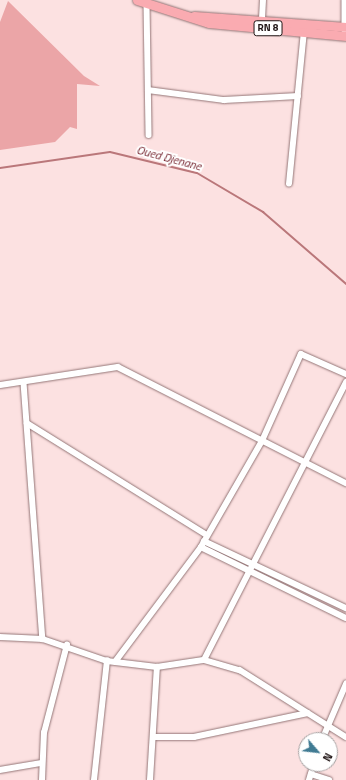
<!DOCTYPE html>
<html>
<head>
<meta charset="utf-8">
<style>
  body { margin:0 }
  #map { position:relative; width:346px; height:780px; overflow:hidden; background:#fce1e1; font-family:"Titillium Web",sans-serif }
  div>[style] { position:absolute }
  .green>* { inset:0; background:#eba5a7 }
  .stream>* { height:2px; margin:-1px; padding:0 1px; transform-origin:1px; border-radius:1px; background:#ba777a }
  .roads { filter:drop-shadow(0 0 1px #947677) drop-shadow(0 0 1px #947677) }
  .minor>* { height:5.5px; margin:-2.75px; padding:0 2.75px; transform-origin:2.75px; border-radius:2.75px; background:#fff }
  .primary>* { height:9px; margin:-4.5px; padding:0 4.5px; transform-origin:4.5px; border-radius:4.5px; background:#faabb1 }
  span { translate:-50% -50%; white-space:nowrap; text-align:center; line-height:1.15; -webkit-text-stroke:4px #fff; paint-order:stroke }
  .shield-label span { padding:1px 3px; background:#fff; border:1px solid; border-radius:3px; -webkit-text-stroke-width:0 }
  .shield-label { font-size:10px; color:#211616; font-weight:700 }
  .water-label { font-size:12px; color:#74222c; font-style:italic }
  .north { position:absolute; left:298px; top:732px; width:40px; height:40px; box-sizing:border-box; background:#fff; border:1px solid #a6a2a2; border-radius:50%; rotate:118deg; font-size:11px; font-weight:700; line-height:16px; text-align:center; color:#211616 }
  .north::after { content:''; display:block; margin:auto; width:14px; height:18px; background:#407b93; clip-path:polygon(50% 0,100% 100%,50% 72%,0 100%) }
</style>
</head>
<body>
<div id="map">
  <div class="green">
    <i style="clip-path:polygon(8px 1px,84px 76px,100px 86px,77px 84px,77px 129px,70px 127px,55px 142px,0 150px,0 22px)"></i>
  </div>
  <div class="stream">
    <i style="left:0;top:168px;width:111px;rotate:-8.3deg"></i>
    <i style="left:110px;top:152px;width:89px;rotate:13.6deg"></i>
    <i style="left:197px;top:173px;width:77px;rotate:30.6deg"></i>
    <i style="left:263px;top:212px;width:110px;rotate:40.9deg"></i>
  </div>
  <div class="roads">
    <div class="minor">
      <i style="left:345px;top:0;width:30px;rotate:90deg"></i>
      <i style="left:147px;top:4px;width:131px;rotate:89.1deg"></i>
      <i style="left:262px;top:19px;width:19px;rotate:-87deg"></i>
      <i style="left:148px;top:90px;width:77px;rotate:7.5deg"></i>
      <i style="left:224px;top:100px;width:74px;rotate:-3.1deg"></i>
      <i style="left:289px;top:184px;width:154px;rotate:-84.4deg"></i>
      <i style="left:24px;top:383px;width:257px;rotate:85.8deg"></i>
      <i style="left:0;top:385px;width:119px;rotate:-8.7deg"></i>
      <i style="left:118px;top:367px;width:256px;rotate:27deg"></i>
      <i style="left:27px;top:423px;width:212px;rotate:31.9deg"></i>
      <i style="left:204px;top:541px;width:157px;rotate:25.3deg"></i>
      <i style="left:201px;top:547px;width:161px;rotate:26.1deg"></i>
      <i style="left:0;top:637px;width:43px;rotate:2.7deg"></i>
      <i style="left:43px;top:639px;width:68px;rotate:19deg"></i>
      <i style="left:107px;top:661px;width:50px;rotate:6.8deg"></i>
      <i style="left:157px;top:667px;width:48px;rotate:-8.5deg"></i>
      <i style="left:204px;top:660px;width:37px;rotate:16deg"></i>
      <i style="left:240px;top:670px;width:125px;rotate:32.3deg"></i>
      <i style="left:204px;top:660px;width:312px;rotate:-62.9deg"></i>
      <i style="left:115px;top:662px;width:144px;rotate:-53.2deg"></i>
      <i style="left:201px;top:547px;width:122px;rotate:-60.1deg"></i>
      <i style="left:262px;top:441px;width:95px;rotate:-65.9deg"></i>
      <i style="left:301px;top:354px;width:49px;rotate:24deg"></i>
      <i style="left:154px;top:737px;width:40px"></i>
      <i style="left:194px;top:737px;width:116px;rotate:-11.9deg"></i>
      <i style="left:322px;top:740px;width:61px;rotate:-66.8deg"></i>
      <i style="left:0;top:770px;width:42px;rotate:-9.7deg"></i>
      <i style="left:311px;top:774px;width:19px;rotate:18deg"></i>
      <i style="left:42px;top:780px;width:47px;rotate:-87.6deg"></i>
      <i style="left:44px;top:733px;width:91px;rotate:-75.4deg"></i>
      <i style="left:94px;top:780px;width:120px;rotate:-83.8deg"></i>
      <i style="left:150px;top:780px;width:113px;rotate:-86.5deg"></i>
      <i style="left:309px;top:780px;width:17px;rotate:-73deg"></i>
    </div>
    <div class="primary">
      <i style="left:137px;top:0;width:76px;rotate:17.7deg"></i>
      <i style="left:209px;top:23px;width:138px;rotate:5.4deg"></i>
      <i style="left:194px;top:16px;width:152px;rotate:4.1deg"></i>
    </div>
  </div>
  <div class="shield-label">
    <span style="left:268px;top:28px">RN 8</span>
  </div>
  <div class="water-label">
    <span style="left:169px;top:158px;rotate:15deg">Oued Djenane</span>
  </div>
  <div class="north">N</div>
</div>
</body>
</html>
